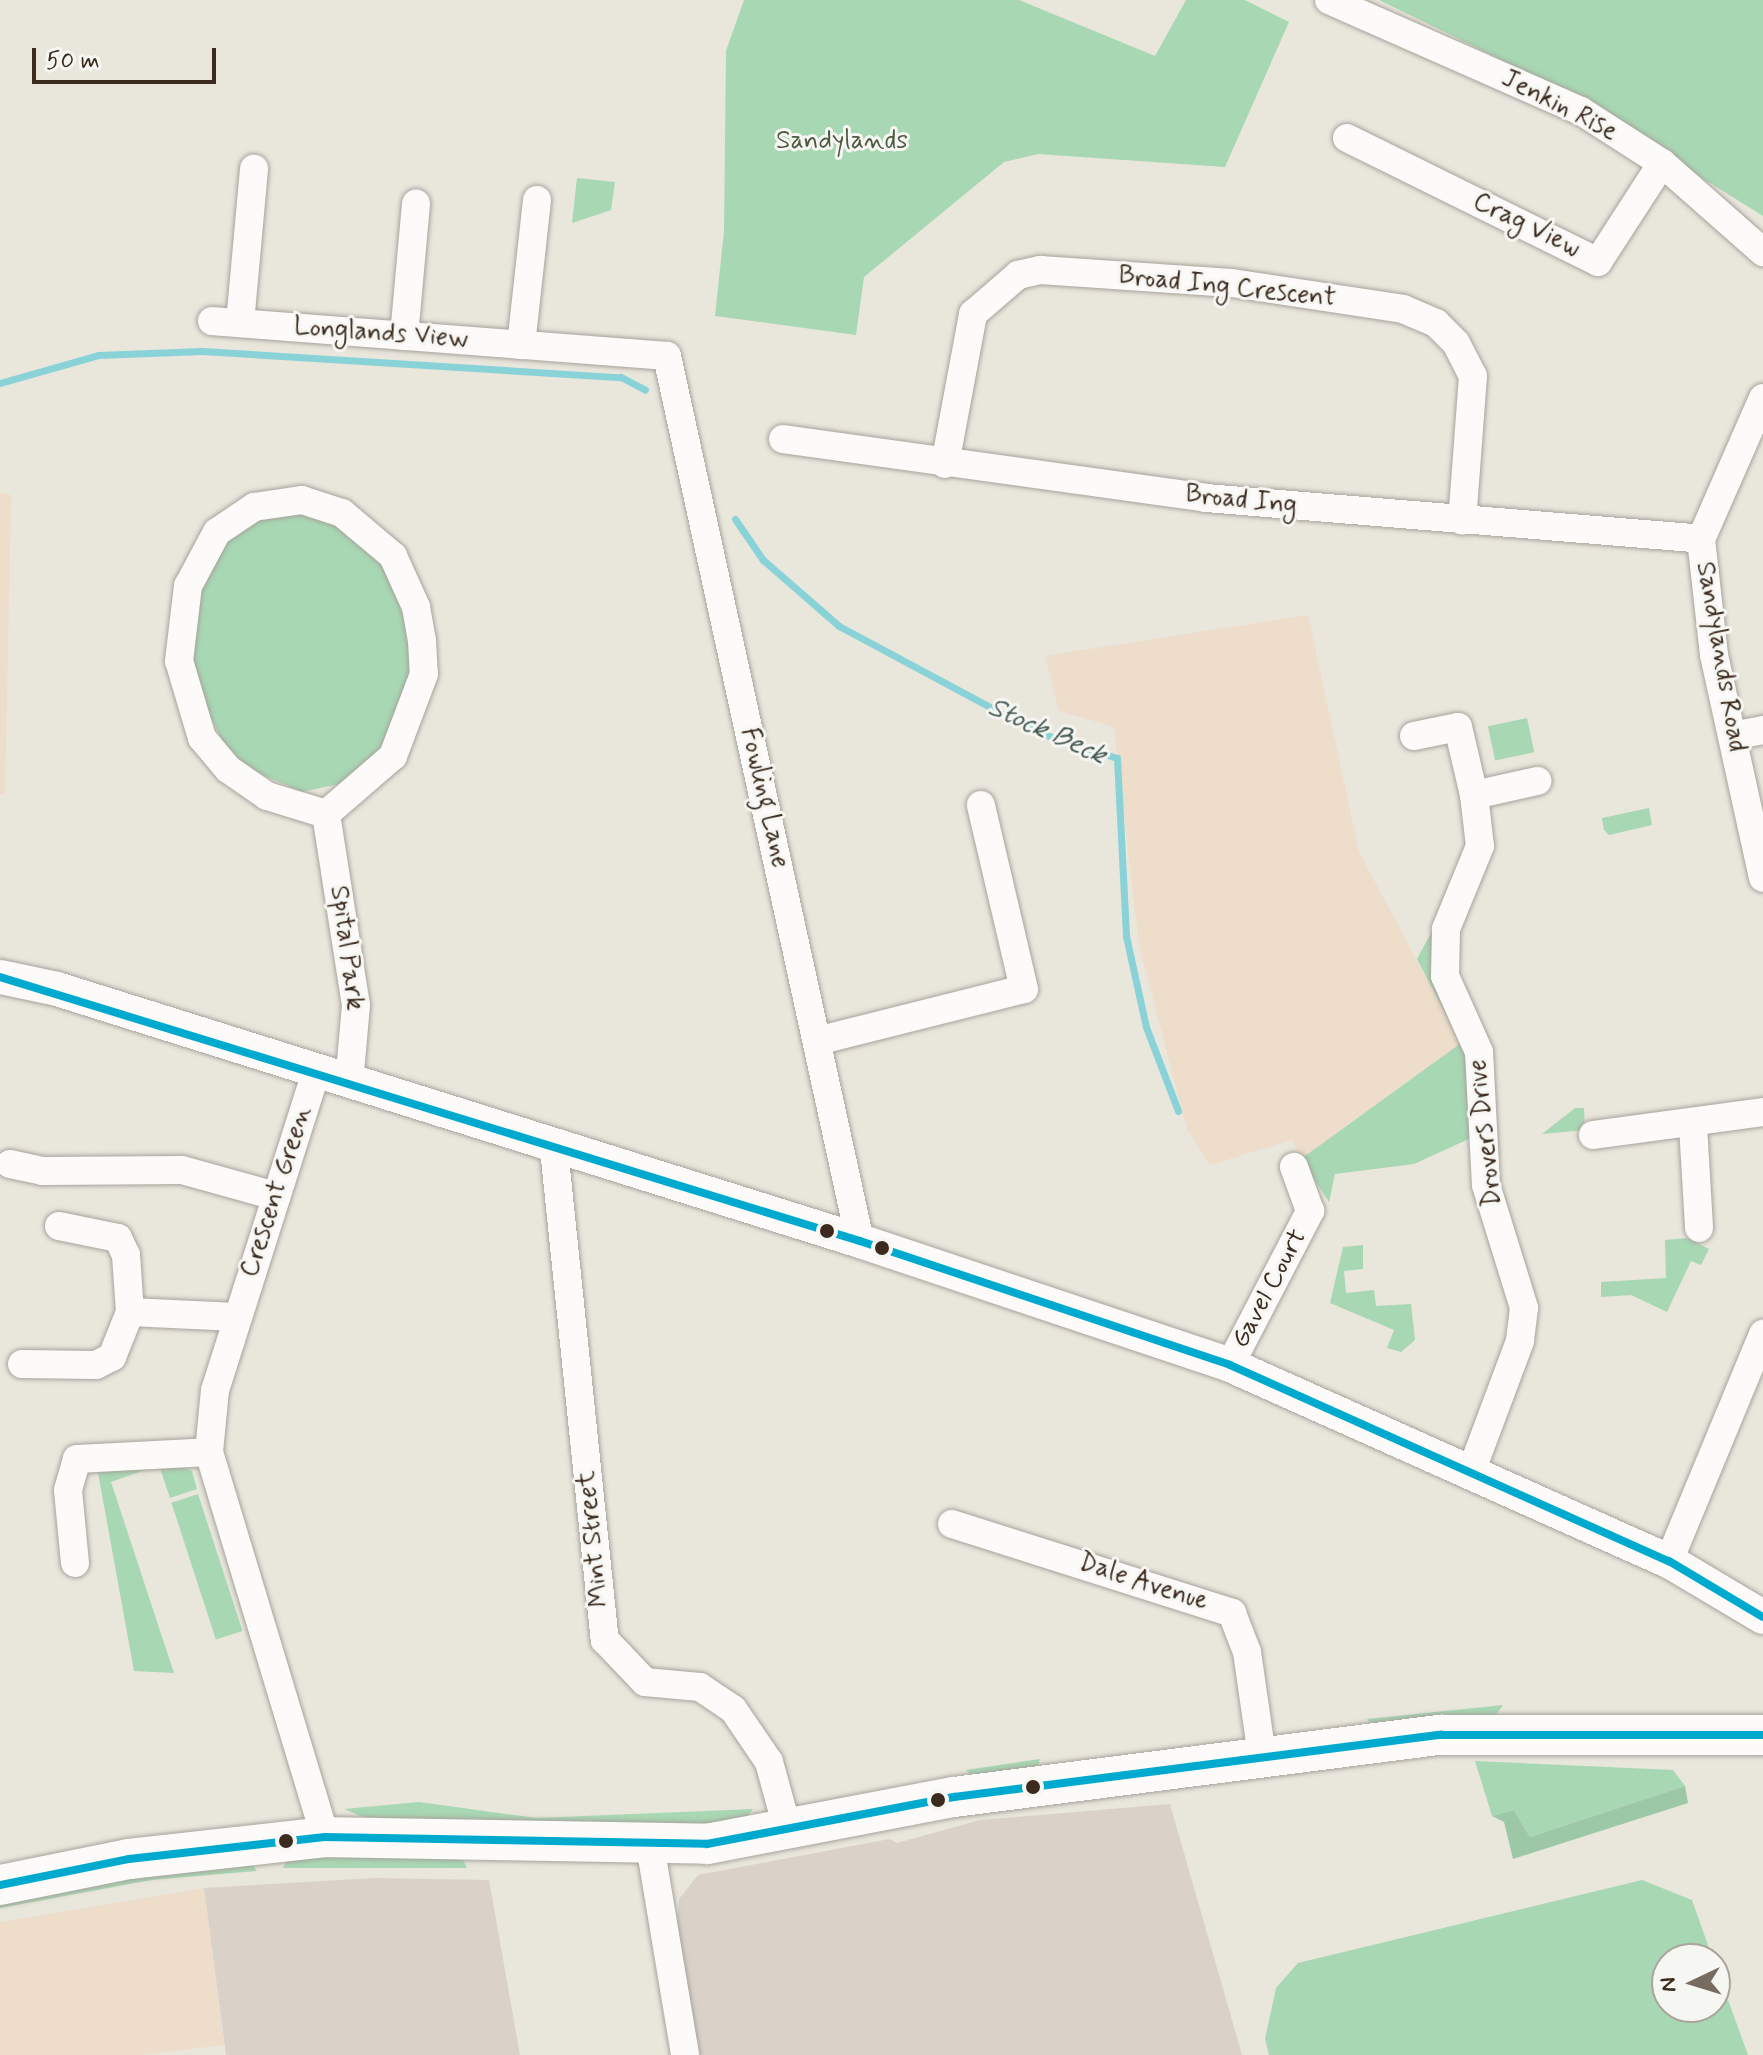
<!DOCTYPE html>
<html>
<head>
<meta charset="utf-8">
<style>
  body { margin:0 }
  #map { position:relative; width:1763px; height:2055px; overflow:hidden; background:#e9e6dc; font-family:Mynerve,sans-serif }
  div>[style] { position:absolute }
  .built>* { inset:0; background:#edddca }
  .industrial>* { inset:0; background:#dad2c9 }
  .green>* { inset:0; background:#a8d7b3; transform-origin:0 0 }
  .forest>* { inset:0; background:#9cc8a7 }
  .stream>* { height:7px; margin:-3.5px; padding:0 3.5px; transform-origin:3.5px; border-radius:3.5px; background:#88d2d8 }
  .roads { filter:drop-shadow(0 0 2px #a7a39c) drop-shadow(0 0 2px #a7a39c) }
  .minor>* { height:28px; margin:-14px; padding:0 14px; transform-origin:14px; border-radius:14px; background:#fcfbfa }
  .major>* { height:34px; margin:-17px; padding:0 17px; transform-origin:17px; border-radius:17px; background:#fcfbfa }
  .highway>* { height:40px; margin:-20px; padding:0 20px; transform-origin:20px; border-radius:20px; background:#fcfbfa }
  .bus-1>* { height:8px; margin:-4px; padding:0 4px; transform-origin:4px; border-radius:4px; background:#00a9ce }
  .dots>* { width:22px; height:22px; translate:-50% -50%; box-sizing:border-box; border:4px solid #f6f6f2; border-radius:50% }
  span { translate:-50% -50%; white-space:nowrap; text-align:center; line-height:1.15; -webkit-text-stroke:6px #f6f6f2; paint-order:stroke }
  .street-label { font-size:26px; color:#3b2a1e }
  .park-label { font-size:26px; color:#4c5a40 }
  .water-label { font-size:28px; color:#465a55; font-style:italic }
  .north { position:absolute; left:1651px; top:1943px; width:80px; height:80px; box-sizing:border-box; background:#f6f6f2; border:2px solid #aba49d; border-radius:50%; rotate:266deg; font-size:22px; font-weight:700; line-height:32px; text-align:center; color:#3b2a1e }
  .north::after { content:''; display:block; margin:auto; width:28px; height:36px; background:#786c60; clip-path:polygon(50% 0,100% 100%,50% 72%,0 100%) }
  .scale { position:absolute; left:32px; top:48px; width:184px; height:36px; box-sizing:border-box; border:4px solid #3b2a1e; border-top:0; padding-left:10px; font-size:24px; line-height:28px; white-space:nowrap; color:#3b2a1e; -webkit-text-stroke:6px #f6f6f2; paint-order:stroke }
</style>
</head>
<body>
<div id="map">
  <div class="built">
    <i style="clip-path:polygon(0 493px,11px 495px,5px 794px,0 794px)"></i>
    <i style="clip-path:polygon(1308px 615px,1359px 852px,1461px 1043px,1301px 1159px,1292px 1140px,1210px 1165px,1187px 1129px,1139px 945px,1114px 727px,1059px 711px,1045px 656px)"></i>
    <i style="clip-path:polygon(204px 1888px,224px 2045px,141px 2055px,0 2055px,0 1922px)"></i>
  </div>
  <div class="industrial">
    <i style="clip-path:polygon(1170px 1804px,1242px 2055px,700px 2055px,676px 1934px,679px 1899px,698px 1875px,889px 1839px,897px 1843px,980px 1820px)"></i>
    <i style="clip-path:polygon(374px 1878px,489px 1880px,520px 2055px,226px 2055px,204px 1888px)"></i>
  </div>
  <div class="green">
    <i style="clip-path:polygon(744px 0,1019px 0,1155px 56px,1186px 0,1245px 0,1289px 22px,1225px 167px,1038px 154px,1004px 162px,864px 277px,856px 335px,715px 316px,724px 231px,726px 51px)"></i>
    <i style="clip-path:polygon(1379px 0,1763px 0,1763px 216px,1551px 84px)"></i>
    <i style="clip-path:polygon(577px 178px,615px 182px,611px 210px,572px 223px)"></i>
    <i style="clip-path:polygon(309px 512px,340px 522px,382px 564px,412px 635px,412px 673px,385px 749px,348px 782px,302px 792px,233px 762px,192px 680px,190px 642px,206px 569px,229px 539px,255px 519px)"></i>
    <i style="left:1527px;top:718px;width:35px;height:40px;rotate:78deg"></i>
    <i style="clip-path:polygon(1649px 808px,1652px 825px,1609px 835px,1604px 830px,1602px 818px)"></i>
    <i style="clip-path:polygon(1437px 922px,1465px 1041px,1471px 1138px,1414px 1164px,1335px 1174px,1329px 1202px,1301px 1159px,1461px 1043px,1417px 959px)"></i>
    <i style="clip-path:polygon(1575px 1108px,1584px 1108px,1585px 1130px,1542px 1134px)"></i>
    <i style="clip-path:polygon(1688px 1238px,1709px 1249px,1701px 1265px,1691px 1261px,1667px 1312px,1631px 1295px,1601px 1297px,1601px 1282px,1666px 1278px,1665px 1240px)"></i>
    <i style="clip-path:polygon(1363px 1245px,1363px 1269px,1344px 1271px,1346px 1293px,1374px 1290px,1376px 1306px,1411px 1304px,1415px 1340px,1401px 1352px,1387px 1348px,1394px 1330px,1330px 1303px,1343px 1247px)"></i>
    <i style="clip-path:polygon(159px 1465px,111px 1482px,174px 1673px,134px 1671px,97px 1467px,179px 1465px,192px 1471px,197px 1489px,170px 1498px)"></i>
    <i style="left:198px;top:1494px;width:144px;height:28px;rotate:72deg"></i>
    <i style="clip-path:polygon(1503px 1705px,1495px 1716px,1371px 1725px,1367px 1719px)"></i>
    <i style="clip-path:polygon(1040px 1759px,1038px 1767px,973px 1778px,966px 1770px)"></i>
    <i style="clip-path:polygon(1475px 1761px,1673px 1770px,1685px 1786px,1530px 1837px,1514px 1810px,1492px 1816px)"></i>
    <i style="clip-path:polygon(419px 1802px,536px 1818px,753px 1809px,742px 1823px,627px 1830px,363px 1817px,344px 1809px)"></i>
    <i style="clip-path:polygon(339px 1856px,463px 1859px,467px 1868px,283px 1868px,286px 1861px)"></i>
    <i style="clip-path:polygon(251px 1863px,257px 1871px,151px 1880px,0 1908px,0 1902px,151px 1872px)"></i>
    <i style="clip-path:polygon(1642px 1880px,1692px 1900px,1713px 1959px,1667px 1959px,1667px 2007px,1715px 2007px,1715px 1964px,1748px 2055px,1269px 2055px,1265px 2039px,1276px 1988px,1298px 1963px)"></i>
  </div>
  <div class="forest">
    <i style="clip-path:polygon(1685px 1786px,1688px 1803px,1513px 1859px,1504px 1822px,1492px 1816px,1514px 1810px,1530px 1837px)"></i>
  </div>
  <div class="stream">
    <i style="left:0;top:383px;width:102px;rotate:-15.9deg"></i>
    <i style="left:98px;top:355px;width:104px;rotate:-2.2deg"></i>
    <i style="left:202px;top:351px;width:420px;rotate:3.6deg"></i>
    <i style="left:621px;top:377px;width:27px;rotate:28deg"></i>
    <i style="left:735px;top:519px;width:50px;rotate:55.7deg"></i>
    <i style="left:763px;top:560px;width:101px;rotate:41deg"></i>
    <i style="left:839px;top:626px;width:225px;rotate:28.2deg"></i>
    <i style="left:1037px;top:732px;width:84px;rotate:18deg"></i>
    <i style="left:1117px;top:758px;width:178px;rotate:87.1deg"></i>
    <i style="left:1126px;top:936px;width:93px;rotate:77.6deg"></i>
    <i style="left:1146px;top:1027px;width:90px;rotate:69.1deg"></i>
  </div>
  <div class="roads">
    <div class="minor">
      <i style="left:1329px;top:0;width:275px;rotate:23.8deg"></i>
      <i style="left:1581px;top:111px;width:96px;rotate:32.7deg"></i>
      <i style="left:1662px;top:163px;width:135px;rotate:41.4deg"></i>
      <i style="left:1347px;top:138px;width:280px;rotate:26.3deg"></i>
      <i style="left:1598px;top:262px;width:118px;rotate:-57.1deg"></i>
      <i style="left:212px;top:321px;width:456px;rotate:4.4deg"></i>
      <i style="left:667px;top:356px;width:906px;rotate:77.7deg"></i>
      <i style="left:240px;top:323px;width:155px;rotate:-84.8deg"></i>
      <i style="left:404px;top:336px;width:133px;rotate:-84.8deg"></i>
      <i style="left:521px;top:345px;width:146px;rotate:-83.7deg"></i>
      <i style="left:1763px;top:398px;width:154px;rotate:113.7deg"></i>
      <i style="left:1701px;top:539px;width:117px;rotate:83.6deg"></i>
      <i style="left:1714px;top:655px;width:228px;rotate:77.6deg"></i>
      <i style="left:783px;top:439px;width:427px;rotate:7.9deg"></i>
      <i style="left:1206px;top:498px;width:497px;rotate:4.7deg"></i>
      <i style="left:945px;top:464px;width:153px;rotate:-79.4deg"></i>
      <i style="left:973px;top:314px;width:60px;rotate:-40.9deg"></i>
      <i style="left:1018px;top:275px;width:23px;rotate:-13deg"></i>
      <i style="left:1040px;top:270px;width:192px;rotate:3.9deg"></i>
      <i style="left:1232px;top:283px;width:173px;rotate:8.6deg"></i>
      <i style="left:1403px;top:309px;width:36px;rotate:23deg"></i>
      <i style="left:1436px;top:323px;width:28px;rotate:45deg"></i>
      <i style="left:1456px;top:343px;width:37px;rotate:63deg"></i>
      <i style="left:1473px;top:376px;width:145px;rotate:94.3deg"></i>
      <i style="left:302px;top:500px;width:42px;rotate:18deg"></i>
      <i style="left:342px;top:513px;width:67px;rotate:40.1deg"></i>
      <i style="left:393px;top:556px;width:56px;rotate:65.7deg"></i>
      <i style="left:416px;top:607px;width:34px;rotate:80deg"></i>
      <i style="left:422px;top:640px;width:34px;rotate:87deg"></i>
      <i style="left:424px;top:674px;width:88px;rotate:110.7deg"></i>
      <i style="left:393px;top:756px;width:89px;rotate:139.1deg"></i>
      <i style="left:326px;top:814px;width:62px;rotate:-163deg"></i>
      <i style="left:267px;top:796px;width:47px;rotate:-145.3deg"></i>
      <i style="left:228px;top:769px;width:40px;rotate:-130deg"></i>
      <i style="left:202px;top:738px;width:80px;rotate:-106.6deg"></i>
      <i style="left:179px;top:661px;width:76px;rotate:-83.2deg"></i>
      <i style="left:188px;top:586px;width:61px;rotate:-61.8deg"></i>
      <i style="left:217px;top:532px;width:45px;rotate:-34deg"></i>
      <i style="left:254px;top:507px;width:49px;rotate:-8.3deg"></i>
      <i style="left:1414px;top:736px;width:45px;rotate:-11.6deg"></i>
      <i style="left:1458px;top:727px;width:70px;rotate:76.8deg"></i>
      <i style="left:1474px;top:795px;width:51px;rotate:83.3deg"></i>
      <i style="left:1480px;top:846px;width:90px;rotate:112.3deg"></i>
      <i style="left:1446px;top:929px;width:47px;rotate:91.2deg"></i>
      <i style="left:1445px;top:976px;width:83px;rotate:65.9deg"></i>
      <i style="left:1479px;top:1052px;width:133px;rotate:87deg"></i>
      <i style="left:1486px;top:1185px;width:129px;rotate:72.8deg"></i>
      <i style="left:1524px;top:1308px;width:33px;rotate:97deg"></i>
      <i style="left:1520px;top:1341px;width:140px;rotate:110.5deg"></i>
      <i style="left:1732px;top:736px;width:32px;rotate:-11deg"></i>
      <i style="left:1474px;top:795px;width:65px;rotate:-12.5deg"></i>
      <i style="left:326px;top:814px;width:193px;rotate:81.1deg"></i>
      <i style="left:356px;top:1005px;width:78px;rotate:95.1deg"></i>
      <i style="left:821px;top:1040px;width:209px;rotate:-14.1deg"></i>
      <i style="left:1024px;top:989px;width:189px;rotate:-103.2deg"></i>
      <i style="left:316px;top:1072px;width:334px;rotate:107.6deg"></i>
      <i style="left:215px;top:1390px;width:62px;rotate:95.5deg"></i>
      <i style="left:209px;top:1452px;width:402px;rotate:73.2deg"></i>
      <i style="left:1693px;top:1126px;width:102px;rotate:86.6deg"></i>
      <i style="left:1593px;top:1135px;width:172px;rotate:-7.7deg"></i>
      <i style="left:554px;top:1149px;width:494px;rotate:84.1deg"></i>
      <i style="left:605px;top:1640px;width:58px;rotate:46.4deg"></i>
      <i style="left:645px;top:1682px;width:55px;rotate:5.2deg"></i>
      <i style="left:700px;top:1687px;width:40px;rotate:34deg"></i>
      <i style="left:733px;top:1709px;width:64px;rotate:55.8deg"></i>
      <i style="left:769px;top:1762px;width:72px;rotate:74.6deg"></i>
      <i style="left:10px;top:1164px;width:33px;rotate:12deg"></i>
      <i style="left:42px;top:1171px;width:140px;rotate:-0.4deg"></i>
      <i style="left:182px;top:1170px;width:98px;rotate:15.5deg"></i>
      <i style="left:59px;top:1226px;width:60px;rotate:11.5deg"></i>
      <i style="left:118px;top:1238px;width:19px;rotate:65deg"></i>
      <i style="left:126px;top:1255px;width:57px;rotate:86deg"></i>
      <i style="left:22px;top:1364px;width:74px;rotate:0.8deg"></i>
      <i style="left:96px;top:1365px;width:18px;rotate:-27deg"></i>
      <i style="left:112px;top:1357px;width:48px;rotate:-68.2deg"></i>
      <i style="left:130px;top:1312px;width:106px;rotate:2.7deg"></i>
      <i style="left:1230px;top:1365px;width:174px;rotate:-62.5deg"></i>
      <i style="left:1310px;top:1211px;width:47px;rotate:-110deg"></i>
      <i style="left:952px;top:1524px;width:294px;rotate:17.6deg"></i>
      <i style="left:1232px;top:1613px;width:42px;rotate:69deg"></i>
      <i style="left:1247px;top:1652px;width:112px;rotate:81.8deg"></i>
      <i style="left:1669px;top:1561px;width:246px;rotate:-67.5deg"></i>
      <i style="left:75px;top:1563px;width:73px;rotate:-95.5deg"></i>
      <i style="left:68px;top:1490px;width:32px;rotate:-74deg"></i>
      <i style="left:77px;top:1459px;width:132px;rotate:-3deg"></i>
      <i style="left:650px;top:1845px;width:213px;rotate:80.5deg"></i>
    </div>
    <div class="major">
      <i style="left:0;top:977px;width:58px;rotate:11.9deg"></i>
      <i style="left:57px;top:989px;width:842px;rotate:17.42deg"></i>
      <i style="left:860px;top:1241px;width:390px;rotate:18.5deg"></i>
      <i style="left:1230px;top:1365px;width:481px;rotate:24.1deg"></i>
      <i style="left:1669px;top:1561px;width:109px;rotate:30.8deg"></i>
    </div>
    <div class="highway">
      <i style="left:0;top:1885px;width:132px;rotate:-11.4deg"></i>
      <i style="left:129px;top:1859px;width:197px;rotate:-6.4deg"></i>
      <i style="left:325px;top:1837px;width:382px;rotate:1deg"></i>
      <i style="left:707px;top:1844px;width:251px;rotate:-10.8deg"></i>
      <i style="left:954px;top:1797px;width:491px;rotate:-7.3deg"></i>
      <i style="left:1441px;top:1735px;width:322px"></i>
    </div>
  </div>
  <div class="bus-1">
    <i style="left:0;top:977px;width:900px;rotate:17.07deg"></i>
    <i style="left:860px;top:1241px;width:390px;rotate:18.5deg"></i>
    <i style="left:1230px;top:1365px;width:481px;rotate:24.1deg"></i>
    <i style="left:1669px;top:1561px;width:109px;rotate:30.8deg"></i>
    <i style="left:0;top:1885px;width:132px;rotate:-11.4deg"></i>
    <i style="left:129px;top:1859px;width:197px;rotate:-6.4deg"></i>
    <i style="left:325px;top:1837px;width:382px;rotate:1deg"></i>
    <i style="left:707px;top:1844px;width:251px;rotate:-10.8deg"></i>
    <i style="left:954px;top:1797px;width:491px;rotate:-7.3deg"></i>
    <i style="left:1441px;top:1735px;width:322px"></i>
  </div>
  <div class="dots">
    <i style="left:827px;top:1231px;background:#3b2a1e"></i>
    <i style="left:882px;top:1248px;background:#3b2a1e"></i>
    <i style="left:1033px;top:1787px;background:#3b2a1e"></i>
    <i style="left:938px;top:1800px;background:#3b2a1e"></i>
    <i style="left:286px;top:1841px;background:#3b2a1e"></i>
  </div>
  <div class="street-label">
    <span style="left:1559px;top:106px;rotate:27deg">Jenkin Rise</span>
    <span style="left:1526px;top:226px;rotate:26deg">Crag View</span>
    <span style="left:1227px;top:288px;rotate:6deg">Broad Ing Crescent</span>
    <span style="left:381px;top:334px;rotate:4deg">Longlands View</span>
    <span style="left:1241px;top:501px;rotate:6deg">Broad Ing</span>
    <span style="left:1720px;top:657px;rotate:80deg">Sandylands Road</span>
    <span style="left:764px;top:798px;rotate:77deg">Fowling Lane</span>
    <span style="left:346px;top:948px;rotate:82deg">Spital Park</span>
    <span style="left:1486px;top:1133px;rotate:-96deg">Drovers Drive</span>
    <span style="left:277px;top:1192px;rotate:-72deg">Crescent Green</span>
    <span style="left:1270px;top:1289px;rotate:-62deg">Gavel Court</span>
    <span style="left:594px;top:1539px;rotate:-96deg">Mint Street</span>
    <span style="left:1143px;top:1583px;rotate:18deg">Dale Avenue</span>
  </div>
  <div class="park-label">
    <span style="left:842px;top:142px">Sandylands</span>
  </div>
  <div class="water-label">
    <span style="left:1047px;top:732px;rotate:24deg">Stock Beck</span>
  </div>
  <div class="north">N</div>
  <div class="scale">50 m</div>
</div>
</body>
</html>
